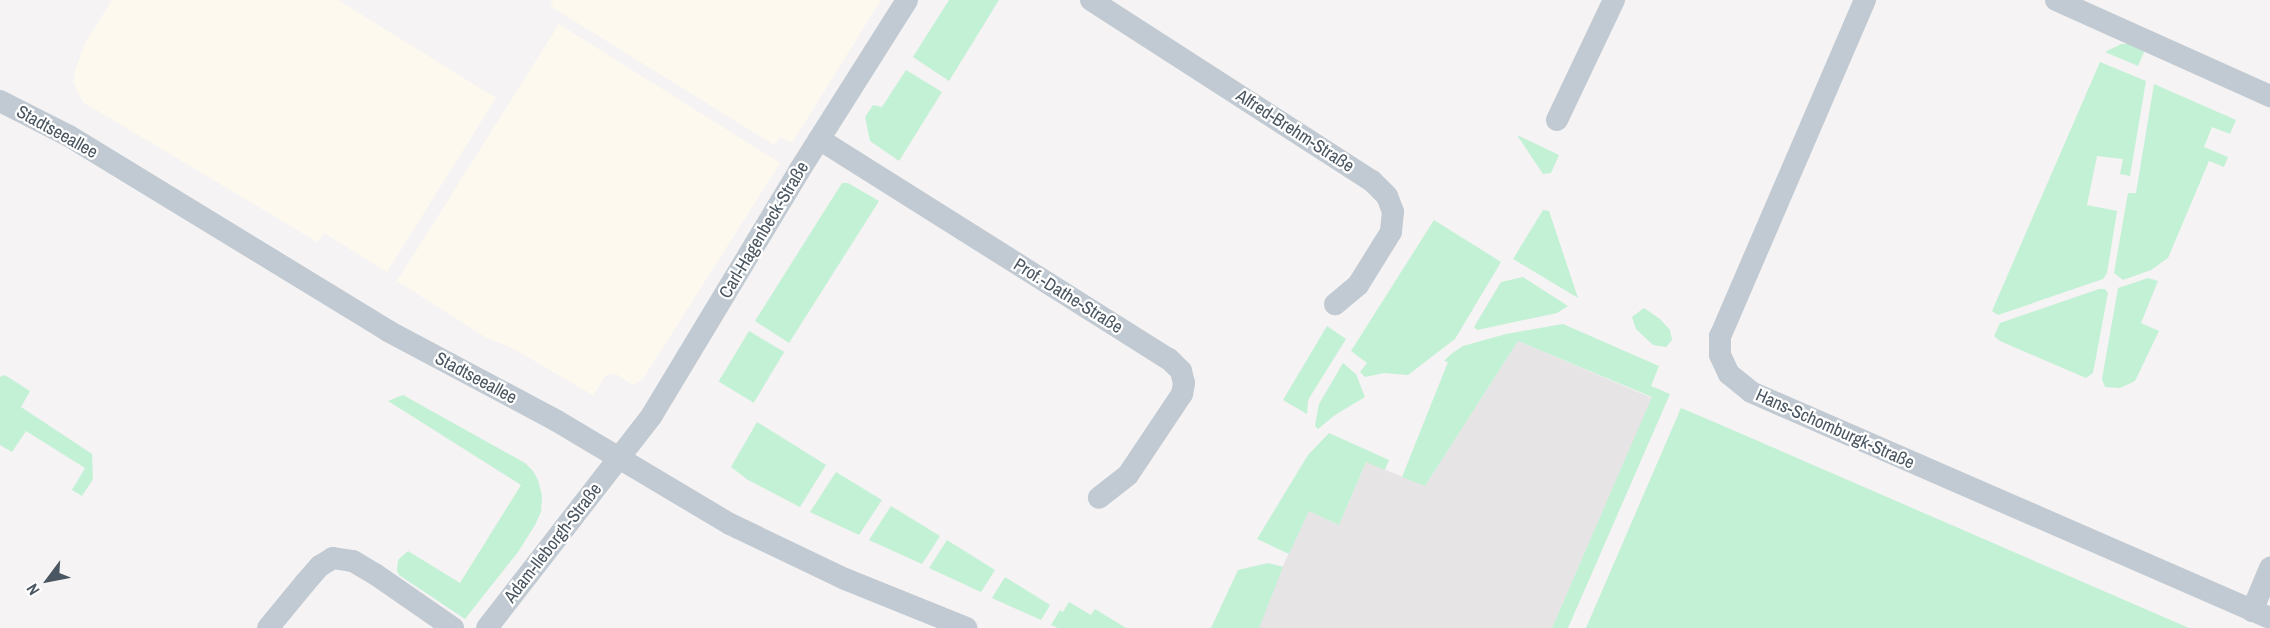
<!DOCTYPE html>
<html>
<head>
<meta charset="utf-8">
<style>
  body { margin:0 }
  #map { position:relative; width:2270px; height:628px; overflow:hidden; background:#f5f3f3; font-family:"Archivo Narrow",sans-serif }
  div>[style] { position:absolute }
  .commercial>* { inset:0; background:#fdf9ef }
  .education>* { inset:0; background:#e6e4e5 }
  .green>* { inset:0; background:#c3f1d5; transform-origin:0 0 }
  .street>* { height:22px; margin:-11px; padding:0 11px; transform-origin:11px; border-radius:11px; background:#c1cad2 }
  span { translate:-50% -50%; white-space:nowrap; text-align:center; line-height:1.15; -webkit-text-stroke:4.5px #fff; paint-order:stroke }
  .street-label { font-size:18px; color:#4a5661 }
  .north { position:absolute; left:18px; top:550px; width:60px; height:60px; -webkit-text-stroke:4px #fff; paint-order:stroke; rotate:238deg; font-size:16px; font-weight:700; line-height:24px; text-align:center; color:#4a5661 }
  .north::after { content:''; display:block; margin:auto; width:21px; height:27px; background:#4a5661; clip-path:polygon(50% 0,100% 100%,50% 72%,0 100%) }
</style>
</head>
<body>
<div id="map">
  <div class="commercial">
    <i style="clip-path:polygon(112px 0,338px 0,496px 98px,387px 272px,324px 233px,317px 242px,83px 102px,73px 82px,76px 68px,85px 43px)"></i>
    <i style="clip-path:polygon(554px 0,881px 0,792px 143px,780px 137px,774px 145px,550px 6px)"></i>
    <i style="clip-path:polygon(559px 24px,780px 163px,643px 379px,633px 385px,616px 374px,606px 375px,593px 395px,510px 347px,485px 337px,397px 281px)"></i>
  </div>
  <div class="education">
    <i style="clip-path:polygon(1518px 341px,1652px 398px,1552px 628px,1219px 628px,1281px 570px,1309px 511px,1339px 525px,1366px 462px,1425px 486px)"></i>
  </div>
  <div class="green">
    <i style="clip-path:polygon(949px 0,999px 0,949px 81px,913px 57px)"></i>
    <i style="clip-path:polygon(2121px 44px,2130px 44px,2145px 50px,2138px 66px,2105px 52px)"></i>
    <i style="clip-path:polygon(2100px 62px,2146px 81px,2130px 176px,2120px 174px,2123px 159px,2097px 156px,2087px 205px,2117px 211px,2107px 273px,2103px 279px,1998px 315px,1992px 311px)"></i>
    <i style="clip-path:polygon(906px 70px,942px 92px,899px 161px,870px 141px,865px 117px,873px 105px,882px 107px)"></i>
    <i style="clip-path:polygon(2154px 84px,2236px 120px,2230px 134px,2212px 127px,2204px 147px,2228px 157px,2224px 167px,2209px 161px,2168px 258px,2151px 270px,2123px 280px,2114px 273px,2128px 193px,2136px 193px)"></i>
    <i style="clip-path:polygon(1517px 135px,1559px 155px,1551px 173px,1543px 174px)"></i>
    <i style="clip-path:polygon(842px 183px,848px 183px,879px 201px,789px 343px,755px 321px)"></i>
    <i style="clip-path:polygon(1543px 210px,1549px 211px,1578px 298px,1513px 259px)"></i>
    <i style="clip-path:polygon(1434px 220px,1501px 262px,1455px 339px,1408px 375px,1384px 373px,1365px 377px,1360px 372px,1367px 363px,1351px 351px)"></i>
    <i style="clip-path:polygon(1523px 277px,1568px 306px,1557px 313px,1477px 330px,1474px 327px,1501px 282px)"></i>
    <i style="clip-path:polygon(2148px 278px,2158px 281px,2141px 323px,2159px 331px,2135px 381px,2120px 388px,2105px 387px,2102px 379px,2118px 288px)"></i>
    <i style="clip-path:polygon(2099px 289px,2105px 289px,2108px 293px,2093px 373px,2086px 378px,2000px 341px,1994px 336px,2000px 323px)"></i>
    <i style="clip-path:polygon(1644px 308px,1660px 319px,1670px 330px,1672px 340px,1666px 347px,1653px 345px,1636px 329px,1632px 317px)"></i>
    <i style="clip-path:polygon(1563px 324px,1659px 366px,1651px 386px,1670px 394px,1568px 628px,1552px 628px,1652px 397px,1518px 341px,1425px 486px,1402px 477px,1448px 362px,1444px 361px,1451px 354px,1463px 346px,1506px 334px)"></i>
    <i style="clip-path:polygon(1327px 326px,1346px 339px,1308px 400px,1307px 414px,1283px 400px)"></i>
    <i style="left:749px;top:331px;width:41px;height:59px;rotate:31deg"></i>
    <i style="clip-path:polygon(1343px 363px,1356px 374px,1365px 397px,1335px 415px,1318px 429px,1315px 426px,1319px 404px)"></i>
    <i style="clip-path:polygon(5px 375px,30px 391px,21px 407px,92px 454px,93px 479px,82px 496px,72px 490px,85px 468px,26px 431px,12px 452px,0 445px,0 377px)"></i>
    <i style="clip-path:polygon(403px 395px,525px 463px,533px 471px,538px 480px,542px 496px,541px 512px,535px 525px,518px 552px,465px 619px,399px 575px,397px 571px,398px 560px,408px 551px,460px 583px,521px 485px,388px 401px)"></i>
    <i style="clip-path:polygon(1681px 408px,1714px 422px,2189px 628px,1586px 628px)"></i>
    <i style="clip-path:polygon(757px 422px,826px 465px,800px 507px,748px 480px,731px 467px)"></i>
    <i style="clip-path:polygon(1329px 433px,1389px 460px,1385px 470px,1366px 462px,1339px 525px,1309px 511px,1289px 554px,1257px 539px,1308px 455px)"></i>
    <i style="clip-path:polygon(836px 472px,882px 500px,859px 535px,810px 512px)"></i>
    <i style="clip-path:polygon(891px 506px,940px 536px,922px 564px,869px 540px)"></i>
    <i style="clip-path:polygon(947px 540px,995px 570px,981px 592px,929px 568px)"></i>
    <i style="clip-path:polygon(1268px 563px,1283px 567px,1259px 628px,1211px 628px,1238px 570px)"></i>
    <i style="clip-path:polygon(1005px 577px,1050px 605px,1041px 620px,992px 598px)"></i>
    <i style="clip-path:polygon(1069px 602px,1091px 615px,1095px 609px,1126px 628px,1058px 628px,1051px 625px,1060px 610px,1063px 612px)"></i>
  </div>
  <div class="street">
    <i style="left:1091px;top:0;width:334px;rotate:32.8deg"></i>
    <i style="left:1372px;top:181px;width:21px;rotate:45deg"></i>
    <i style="left:1387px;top:196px;width:17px;rotate:69deg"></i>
    <i style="left:1393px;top:212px;width:20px;rotate:96deg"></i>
    <i style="left:1391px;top:232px;width:62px;rotate:121.9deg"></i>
    <i style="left:1358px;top:285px;width:30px;rotate:140deg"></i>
    <i style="left:1865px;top:0;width:366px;rotate:113.3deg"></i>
    <i style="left:1720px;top:336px;width:19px;rotate:90deg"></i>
    <i style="left:1720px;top:355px;width:21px;rotate:65deg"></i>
    <i style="left:1729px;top:374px;width:28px;rotate:39deg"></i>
    <i style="left:1751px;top:392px;width:566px;rotate:23.53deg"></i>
    <i style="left:2056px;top:0;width:235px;rotate:24.2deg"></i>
    <i style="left:0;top:101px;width:77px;rotate:26.9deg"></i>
    <i style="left:69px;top:136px;width:374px;rotate:31.4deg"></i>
    <i style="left:388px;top:331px;width:191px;rotate:28deg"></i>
    <i style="left:557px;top:421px;width:201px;rotate:30.8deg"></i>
    <i style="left:730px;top:524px;width:127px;rotate:25.6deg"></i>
    <i style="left:845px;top:579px;width:131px;rotate:22deg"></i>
    <i style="left:1557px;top:120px;width:133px;rotate:-64.6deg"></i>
    <i style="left:819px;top:139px;width:413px;rotate:32.2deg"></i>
    <i style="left:1169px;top:359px;width:17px;rotate:45deg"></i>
    <i style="left:1181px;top:371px;width:12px;rotate:76deg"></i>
    <i style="left:1184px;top:383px;width:11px;rotate:100deg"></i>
    <i style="left:1182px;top:394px;width:97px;rotate:123.7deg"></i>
    <i style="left:1128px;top:475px;width:37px;rotate:142deg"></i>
    <i style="left:2252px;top:611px;width:47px;rotate:-67.3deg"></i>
    <i style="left:268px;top:628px;width:58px;rotate:-50.6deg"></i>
    <i style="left:305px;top:583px;width:23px;rotate:-49deg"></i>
    <i style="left:320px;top:566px;width:15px;rotate:-32deg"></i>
    <i style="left:333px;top:558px;width:20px;rotate:9deg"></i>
    <i style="left:353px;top:561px;width:26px;rotate:31deg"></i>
    <i style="left:375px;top:574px;width:95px;rotate:34.7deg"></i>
    <i style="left:487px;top:628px;width:269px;rotate:-52.2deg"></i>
    <i style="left:652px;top:415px;width:285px;rotate:-58.9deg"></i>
    <i style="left:799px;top:171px;width:202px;rotate:-57.7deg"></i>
  </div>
  <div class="street-label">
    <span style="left:1295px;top:131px;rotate:33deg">Alfred-Brehm-Straße</span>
    <span style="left:57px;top:132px;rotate:29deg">Stadtseeallee</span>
    <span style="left:764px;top:230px;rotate:-59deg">Carl-Hagenbeck-Straße</span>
    <span style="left:1068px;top:296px;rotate:32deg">Prof.-Dathe-Straße</span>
    <span style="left:476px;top:378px;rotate:28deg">Stadtseeallee</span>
    <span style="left:1835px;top:429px;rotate:24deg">Hans-Schomburgk-Straße</span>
    <span style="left:553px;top:543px;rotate:-52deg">Adam-Ileborgh-Straße</span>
  </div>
  <div class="north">N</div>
</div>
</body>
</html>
